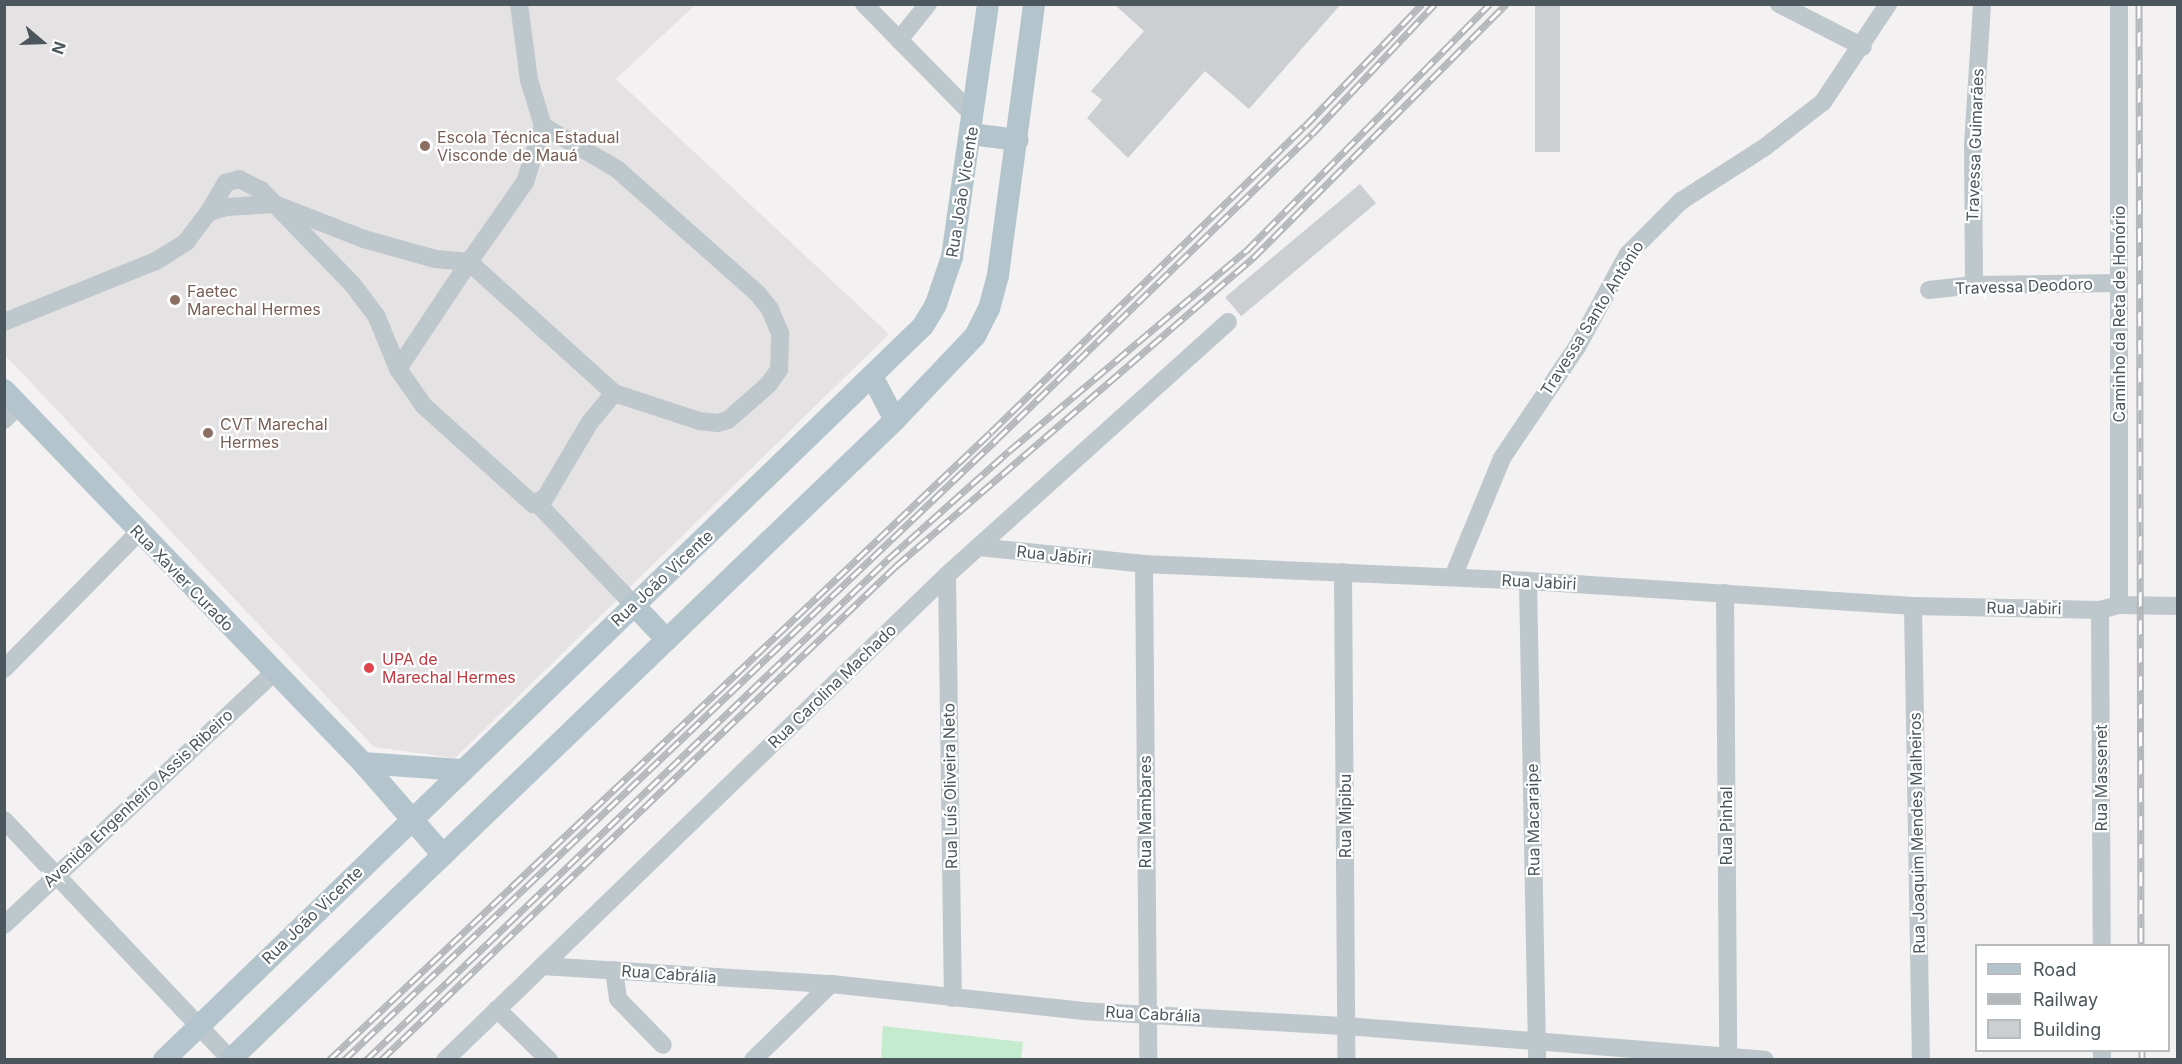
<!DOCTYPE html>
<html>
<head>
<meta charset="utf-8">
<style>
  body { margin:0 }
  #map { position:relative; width:2182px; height:1064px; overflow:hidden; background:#f3f1f1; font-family:Inter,sans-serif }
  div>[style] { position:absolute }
  .education>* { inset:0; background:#e4e2e3 }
  .green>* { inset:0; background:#c5ebce }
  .building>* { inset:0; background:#cbcfd2; transform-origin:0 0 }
  .minor>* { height:18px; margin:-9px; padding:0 9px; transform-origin:9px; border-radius:9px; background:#bec7cc }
  .major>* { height:22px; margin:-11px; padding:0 11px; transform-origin:11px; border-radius:11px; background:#b4c4cc }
  .rail>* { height:7px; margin-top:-3.5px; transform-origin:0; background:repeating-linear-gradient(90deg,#fff 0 14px,#b4b7ba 0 28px); box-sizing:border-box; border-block:2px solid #b4b7ba }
  .dots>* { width:16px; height:16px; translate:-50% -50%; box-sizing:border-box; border:3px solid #fff; border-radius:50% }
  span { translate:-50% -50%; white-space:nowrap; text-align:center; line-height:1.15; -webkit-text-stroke:4.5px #fff; paint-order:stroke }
  .education-label { font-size:16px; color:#785e54 }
  .left { translate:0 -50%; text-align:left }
  .street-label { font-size:16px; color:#4b575c }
  .health-label { font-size:16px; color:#be3a42 }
  .frame { position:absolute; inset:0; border:6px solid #4b575c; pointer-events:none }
  .legend { position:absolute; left:1975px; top:944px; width:195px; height:108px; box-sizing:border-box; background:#fff; border:2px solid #b7bcbe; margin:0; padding:8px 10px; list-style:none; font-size:18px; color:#4b575c }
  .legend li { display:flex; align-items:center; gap:12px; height:30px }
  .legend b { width:30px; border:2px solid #b7bcbe }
  .north { position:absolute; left:12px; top:12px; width:60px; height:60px; -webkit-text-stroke:4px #fff; paint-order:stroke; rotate:109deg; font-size:16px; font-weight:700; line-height:24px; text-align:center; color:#4b575c }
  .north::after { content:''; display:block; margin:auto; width:21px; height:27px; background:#4b575c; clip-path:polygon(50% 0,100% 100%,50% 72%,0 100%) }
</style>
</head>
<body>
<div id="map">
  <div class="education">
    <i style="clip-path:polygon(5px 4px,695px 5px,616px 79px,889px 334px,455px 758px,374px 747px,5px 355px)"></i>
  </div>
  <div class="green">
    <i style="clip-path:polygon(883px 1026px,1023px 1042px,1021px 1059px,881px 1059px)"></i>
  </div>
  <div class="building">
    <i style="clip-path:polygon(1114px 4px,1341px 4px,1249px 109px,1205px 71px,1128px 158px,1087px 118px,1102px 100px,1091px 91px,1144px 31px)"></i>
    <i style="left:1535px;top:4px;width:25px;height:148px"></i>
    <i style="left:1360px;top:184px;width:25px;height:176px;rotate:50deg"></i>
  </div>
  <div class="minor">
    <i style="left:864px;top:4px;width:157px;rotate:45.5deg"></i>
    <i style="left:1779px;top:4px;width:94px;rotate:27.1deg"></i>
    <i style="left:899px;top:40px;width:46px;rotate:-51.1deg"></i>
    <i style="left:209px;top:212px;width:34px;rotate:-60deg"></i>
    <i style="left:226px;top:183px;width:14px;rotate:-17deg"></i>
    <i style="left:239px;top:179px;width:25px;rotate:27deg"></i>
    <i style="left:261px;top:190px;width:132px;rotate:45.9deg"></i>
    <i style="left:353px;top:285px;width:38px;rotate:53deg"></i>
    <i style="left:376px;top:315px;width:58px;rotate:67.8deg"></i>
    <i style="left:398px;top:369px;width:45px;rotate:54.9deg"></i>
    <i style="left:424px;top:406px;width:147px;rotate:42deg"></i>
    <i style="left:533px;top:504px;width:13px;rotate:-27deg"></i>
    <i style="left:545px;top:498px;width:88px;rotate:-59.4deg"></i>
    <i style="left:590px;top:422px;width:38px;rotate:-50deg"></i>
    <i style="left:1974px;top:285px;width:141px;rotate:-90.4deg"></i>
    <i style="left:1973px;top:144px;width:140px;rotate:-86.3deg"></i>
    <i style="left:1929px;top:290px;width:45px;rotate:-6.3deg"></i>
    <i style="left:1974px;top:285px;width:145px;rotate:-0.8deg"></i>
    <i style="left:4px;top:322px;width:164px;rotate:-21.9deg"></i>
    <i style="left:156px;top:261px;width:36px;rotate:-32deg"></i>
    <i style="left:186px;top:242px;width:38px;rotate:-53deg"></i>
    <i style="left:209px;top:212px;width:19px;rotate:-16deg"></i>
    <i style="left:227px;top:207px;width:47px;rotate:-3.7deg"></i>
    <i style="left:274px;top:204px;width:97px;rotate:21.3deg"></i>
    <i style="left:364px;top:239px;width:74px;rotate:15.7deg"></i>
    <i style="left:435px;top:259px;width:34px;rotate:5deg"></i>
    <i style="left:469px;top:262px;width:98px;rotate:-55deg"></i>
    <i style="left:525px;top:182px;width:59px;rotate:-72.2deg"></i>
    <i style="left:398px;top:369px;width:128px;rotate:-56.4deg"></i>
    <i style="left:469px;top:262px;width:195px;rotate:42.1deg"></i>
    <i style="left:614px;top:393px;width:89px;rotate:18.2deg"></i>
    <i style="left:699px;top:421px;width:19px;rotate:6deg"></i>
    <i style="left:718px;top:423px;width:10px;rotate:-17deg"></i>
    <i style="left:728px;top:420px;width:53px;rotate:-41.2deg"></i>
    <i style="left:768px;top:385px;width:19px;rotate:-54deg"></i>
    <i style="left:779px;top:370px;width:37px;rotate:-88deg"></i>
    <i style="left:780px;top:333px;width:26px;rotate:-113deg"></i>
    <i style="left:770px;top:309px;width:21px;rotate:-129deg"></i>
    <i style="left:757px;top:293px;width:187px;rotate:-138.5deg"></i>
    <i style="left:617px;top:169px;width:86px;rotate:-149.8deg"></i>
    <i style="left:543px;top:126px;width:48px;rotate:-106.9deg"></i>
    <i style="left:529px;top:80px;width:77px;rotate:-97.5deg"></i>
    <i style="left:4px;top:420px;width:21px;rotate:-45deg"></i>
    <i style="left:538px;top:504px;width:139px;rotate:46.5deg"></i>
    <i style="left:978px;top:547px;width:167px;rotate:5.8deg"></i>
    <i style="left:1144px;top:564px;width:384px;rotate:2.5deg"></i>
    <i style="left:1528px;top:581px;width:386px;rotate:3.7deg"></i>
    <i style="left:1913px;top:606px;width:187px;rotate:1.2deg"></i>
    <i style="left:2100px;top:610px;width:20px;rotate:-15deg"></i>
    <i style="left:2119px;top:605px;width:601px;rotate:-90deg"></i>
    <i style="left:1144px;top:564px;width:496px;rotate:89.5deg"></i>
    <i style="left:1343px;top:572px;width:488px;rotate:89.6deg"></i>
    <i style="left:947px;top:575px;width:423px;rotate:89.2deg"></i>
    <i style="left:1453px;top:577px;width:129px;rotate:-67.6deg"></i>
    <i style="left:1502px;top:458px;width:134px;rotate:-56deg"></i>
    <i style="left:1577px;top:347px;width:106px;rotate:-61.3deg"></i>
    <i style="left:1628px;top:254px;width:75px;rotate:-45deg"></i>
    <i style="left:1681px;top:201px;width:100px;rotate:-32.7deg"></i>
    <i style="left:1765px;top:147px;width:73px;rotate:-37.8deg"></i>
    <i style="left:1823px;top:102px;width:118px;rotate:-56.4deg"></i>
    <i style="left:1528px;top:581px;width:479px;rotate:88.9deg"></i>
    <i style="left:1725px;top:593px;width:467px;rotate:89.6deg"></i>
    <i style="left:2119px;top:605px;width:59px;rotate:1deg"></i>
    <i style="left:1913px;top:606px;width:454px;rotate:89deg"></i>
    <i style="left:2100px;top:610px;width:336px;rotate:89.7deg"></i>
    <i style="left:4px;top:669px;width:191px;rotate:-45.4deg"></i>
    <i style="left:4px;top:820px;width:329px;rotate:46.6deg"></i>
    <i style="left:4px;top:925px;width:370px;rotate:-43.1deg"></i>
    <i style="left:542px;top:966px;width:290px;rotate:3.6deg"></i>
    <i style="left:831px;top:984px;width:252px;rotate:6.1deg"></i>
    <i style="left:1082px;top:1011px;width:264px;rotate:3.3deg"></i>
    <i style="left:1346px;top:1026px;width:420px;rotate:4.6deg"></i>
    <i style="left:614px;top:970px;width:29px;rotate:82deg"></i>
    <i style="left:618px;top:999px;width:64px;rotate:45.6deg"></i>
    <i style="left:497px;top:1009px;width:73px;rotate:44.4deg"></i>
    <i style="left:445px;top:1060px;width:698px;rotate:-44.01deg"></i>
    <i style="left:947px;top:575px;width:378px;rotate:-42deg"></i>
    <i style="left:753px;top:1060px;width:109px;rotate:-44.3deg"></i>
    <i style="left:2102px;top:1060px;width:10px;rotate:-90deg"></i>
  </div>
  <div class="major">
    <i style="left:971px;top:134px;width:47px;rotate:7.3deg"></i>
    <i style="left:873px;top:378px;width:47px;rotate:62.4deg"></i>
    <i style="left:4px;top:390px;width:518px;rotate:46.1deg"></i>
    <i style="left:363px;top:763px;width:122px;rotate:49deg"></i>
    <i style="left:634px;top:605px;width:48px;rotate:46.7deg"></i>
    <i style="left:363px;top:763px;width:98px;rotate:4.1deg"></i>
    <i style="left:164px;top:1060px;width:1056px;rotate:-44.04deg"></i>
    <i style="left:923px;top:326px;width:26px;rotate:-59deg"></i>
    <i style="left:936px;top:304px;width:50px;rotate:-71.2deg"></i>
    <i style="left:952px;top:257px;width:256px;rotate:-81.9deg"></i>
    <i style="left:230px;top:1060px;width:923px;rotate:-43.9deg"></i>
    <i style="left:895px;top:420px;width:116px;rotate:-46.4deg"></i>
    <i style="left:975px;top:336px;width:30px;rotate:-63deg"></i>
    <i style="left:989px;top:309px;width:35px;rotate:-75deg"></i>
    <i style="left:998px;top:275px;width:273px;rotate:-82.4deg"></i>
  </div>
  <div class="rail">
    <i style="left:2139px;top:4px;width:942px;rotate:89.88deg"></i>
    <i style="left:2142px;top:1050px;width:10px;rotate:90deg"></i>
    <i style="left:329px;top:1060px;width:912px;rotate:-43.49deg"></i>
    <i style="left:991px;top:432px;width:438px;rotate:-44.3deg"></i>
    <i style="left:1305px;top:126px;width:169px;rotate:-46.2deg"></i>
    <i style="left:344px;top:1060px;width:901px;rotate:-43.56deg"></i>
    <i style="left:997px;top:439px;width:438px;rotate:-44.1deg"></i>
    <i style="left:1312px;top:134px;width:179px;rotate:-46.6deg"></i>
    <i style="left:366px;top:1060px;width:724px;rotate:-43.82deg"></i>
    <i style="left:888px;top:559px;width:162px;rotate:-41.8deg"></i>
    <i style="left:1009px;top:451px;width:310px;rotate:-40.2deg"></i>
    <i style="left:1246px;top:251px;width:347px;rotate:-45.4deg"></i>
    <i style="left:381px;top:1060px;width:714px;rotate:-43.81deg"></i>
    <i style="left:896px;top:566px;width:472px;rotate:-40.8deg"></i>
    <i style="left:1253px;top:258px;width:359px;rotate:-45.1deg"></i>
  </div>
  <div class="dots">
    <i style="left:425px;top:146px;background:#8d6e63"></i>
    <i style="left:175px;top:300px;background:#8d6e63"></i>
    <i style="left:208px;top:433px;background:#8d6e63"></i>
    <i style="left:369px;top:668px;background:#e0444e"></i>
  </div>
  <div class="education-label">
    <span class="left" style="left:437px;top:146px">Escola Técnica Estadual<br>Visconde de Mauá</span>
    <span class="left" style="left:187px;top:300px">Faetec<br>Marechal Hermes</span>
    <span class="left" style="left:220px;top:433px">CVT Marechal<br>Hermes</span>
  </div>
  <div class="street-label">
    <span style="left:1975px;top:145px;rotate:-88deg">Travessa Guimarães</span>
    <span style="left:962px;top:192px;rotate:-81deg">Rua João Vicente</span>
    <span style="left:2024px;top:286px;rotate:-2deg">Travessa Deodoro</span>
    <span style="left:2119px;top:314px;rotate:-90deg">Caminho da Reta de Honório</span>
    <span style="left:1592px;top:318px;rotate:-58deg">Travessa Santo Antônio</span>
    <span style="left:1054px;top:555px;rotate:6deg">Rua Jabiri</span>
    <span style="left:182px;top:578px;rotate:46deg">Rua Xavier Curado</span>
    <span style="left:662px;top:578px;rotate:-43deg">Rua João Vicente</span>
    <span style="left:1539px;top:582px;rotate:3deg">Rua Jabiri</span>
    <span style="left:2024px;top:608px;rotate:1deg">Rua Jabiri</span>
    <span style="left:832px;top:686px;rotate:-44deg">Rua Carolina Machado</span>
    <span style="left:2101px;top:778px;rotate:-90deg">Rua Massenet</span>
    <span style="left:950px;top:786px;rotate:-91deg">Rua Luís Oliveira Neto</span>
    <span style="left:138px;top:798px;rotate:-43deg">Avenida Engenheiro Assis Ribeiro</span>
    <span style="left:1145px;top:812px;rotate:-90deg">Rua Mambares</span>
    <span style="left:1345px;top:816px;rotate:-90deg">Rua Mipibu</span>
    <span style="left:1533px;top:820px;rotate:-91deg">Rua Macaraipe</span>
    <span style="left:1726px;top:826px;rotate:-90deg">Rua Pinhal</span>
    <span style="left:1917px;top:833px;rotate:-91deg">Rua Joaquim Mendes Malheiros</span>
    <span style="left:312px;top:915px;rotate:-44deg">Rua João Vicente</span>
    <span style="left:669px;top:974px;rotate:4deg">Rua Cabrália</span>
    <span style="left:1153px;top:1014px;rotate:3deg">Rua Cabrália</span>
  </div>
  <div class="health-label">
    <span class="left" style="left:382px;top:668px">UPA de<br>Marechal Hermes</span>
  </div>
  <div class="frame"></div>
  <ul class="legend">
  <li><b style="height:8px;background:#b4c4cc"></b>Road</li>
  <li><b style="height:8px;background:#b4b7ba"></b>Railway</li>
  <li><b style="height:16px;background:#cbcfd2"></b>Building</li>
  </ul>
  <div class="north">N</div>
</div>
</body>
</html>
